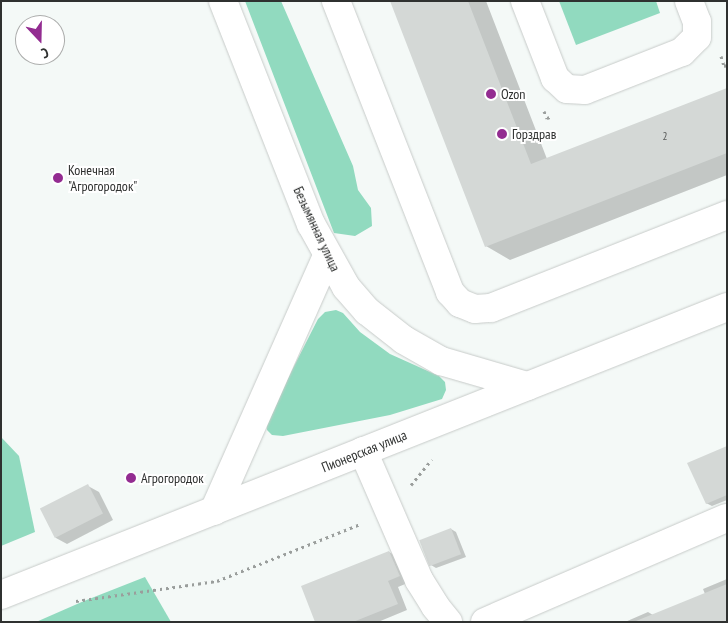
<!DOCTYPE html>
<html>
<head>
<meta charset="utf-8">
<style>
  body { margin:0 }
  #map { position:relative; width:728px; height:623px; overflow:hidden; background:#f4f9f7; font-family:"PT Sans Narrow",sans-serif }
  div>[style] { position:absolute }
  .green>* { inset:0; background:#91dabf }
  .shadow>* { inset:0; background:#0003 }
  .building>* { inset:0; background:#d4d8d6; transform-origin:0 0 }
  .path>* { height:3px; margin-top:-1.5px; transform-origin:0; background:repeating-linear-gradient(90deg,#9a9e9c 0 2.5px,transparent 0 6.5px) }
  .roads { filter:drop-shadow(0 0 1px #c7cbc9) drop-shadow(0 0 1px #c7cbc9) }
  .minor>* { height:28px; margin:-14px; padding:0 14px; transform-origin:14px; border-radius:14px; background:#fff }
  .dots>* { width:14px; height:14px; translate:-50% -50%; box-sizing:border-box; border:2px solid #fff; border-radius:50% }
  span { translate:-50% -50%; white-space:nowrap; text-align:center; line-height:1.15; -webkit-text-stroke:4px #fff; paint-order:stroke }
  .number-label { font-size:11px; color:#585b5a }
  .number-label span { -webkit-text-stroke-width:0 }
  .poi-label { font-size:14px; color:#2f3130 }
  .left { translate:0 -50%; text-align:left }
  .street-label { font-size:14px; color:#2f3130 }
  .frame { position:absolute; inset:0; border:2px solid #2f3130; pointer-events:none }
  .north { position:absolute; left:15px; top:15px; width:50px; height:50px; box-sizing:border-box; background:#fff; border:1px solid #acadac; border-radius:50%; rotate:159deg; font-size:14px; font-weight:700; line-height:20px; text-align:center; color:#2f3130 }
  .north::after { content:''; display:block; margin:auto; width:18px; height:22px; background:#932c91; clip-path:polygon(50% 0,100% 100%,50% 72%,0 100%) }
</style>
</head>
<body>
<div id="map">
  <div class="green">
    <i style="clip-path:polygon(245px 1px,281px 1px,353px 166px,358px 190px,371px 208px,372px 226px,355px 236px,334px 233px)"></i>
    <i style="clip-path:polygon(559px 1px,656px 1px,660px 13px,576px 45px)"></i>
    <i style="clip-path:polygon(336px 310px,343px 313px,360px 332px,390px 354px,439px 376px,445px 382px,446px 390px,442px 399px,390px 415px,283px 436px,272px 435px,267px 430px,266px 421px,318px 319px,325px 312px)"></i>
    <i style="clip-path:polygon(1px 437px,19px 456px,35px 532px,1px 546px)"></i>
    <i style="clip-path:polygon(145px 577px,171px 622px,36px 622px,84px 601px)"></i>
  </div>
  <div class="shadow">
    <i style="clip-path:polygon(391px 1px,486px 1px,547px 159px,727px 89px,727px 175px,510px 260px,486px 246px)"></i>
    <i style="clip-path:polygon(727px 447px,727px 500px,712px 506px,706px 503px)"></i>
    <i style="clip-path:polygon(88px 486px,99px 492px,113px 520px,67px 544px,56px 538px,42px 510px)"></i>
    <i style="clip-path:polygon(451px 529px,456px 532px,466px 557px,436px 568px,431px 565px)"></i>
    <i style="clip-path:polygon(389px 552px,400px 558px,410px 582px,398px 587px,407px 610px,378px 622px,317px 622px)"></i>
    <i style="clip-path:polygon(727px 579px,727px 622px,625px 622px,648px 612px,653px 615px,705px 594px,703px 589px)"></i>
  </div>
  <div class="building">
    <i style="clip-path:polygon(390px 1px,468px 1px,531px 164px,727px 88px,727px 153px,485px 247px)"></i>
    <i style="clip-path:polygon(727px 446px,727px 495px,706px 504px,687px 463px)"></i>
    <i style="left:88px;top:484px;width:33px;height:54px;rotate:63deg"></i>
    <i style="left:451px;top:528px;width:28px;height:34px;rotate:69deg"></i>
    <i style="clip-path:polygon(389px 551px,400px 576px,388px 581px,398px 604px,353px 622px,315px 622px,301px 586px)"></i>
    <i style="clip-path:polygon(727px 584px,727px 622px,636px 622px,636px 621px)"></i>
  </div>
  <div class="path">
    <i style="left:721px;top:56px;width:10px;rotate:73deg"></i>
    <i style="left:724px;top:66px;width:3px;rotate:-18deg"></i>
    <i style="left:544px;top:111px;width:8px;rotate:67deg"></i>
    <i style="left:547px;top:118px;width:6px;rotate:-18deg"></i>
    <i style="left:411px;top:485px;width:33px;rotate:-51deg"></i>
    <i style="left:76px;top:601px;width:142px;rotate:-8.1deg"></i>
    <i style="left:217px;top:581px;width:154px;rotate:-21.7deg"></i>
  </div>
  <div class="roads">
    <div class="minor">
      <i style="left:223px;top:1px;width:240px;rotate:68.5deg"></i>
      <i style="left:311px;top:224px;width:72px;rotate:60.9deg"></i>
      <i style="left:346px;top:287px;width:32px;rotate:49deg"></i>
      <i style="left:367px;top:311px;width:47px;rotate:38.1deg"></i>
      <i style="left:404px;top:340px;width:43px;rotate:29.6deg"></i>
      <i style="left:441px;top:361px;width:90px;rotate:16.2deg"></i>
      <i style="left:336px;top:1px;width:313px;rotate:68.6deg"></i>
      <i style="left:450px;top:292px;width:15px;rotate:48deg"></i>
      <i style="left:460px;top:303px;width:16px;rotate:22deg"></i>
      <i style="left:475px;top:309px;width:16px;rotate:-4deg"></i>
      <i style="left:491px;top:308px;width:254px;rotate:-21.5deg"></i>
      <i style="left:525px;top:1px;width:83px;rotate:68.7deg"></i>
      <i style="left:555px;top:78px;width:16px;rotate:43deg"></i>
      <i style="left:567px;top:89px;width:18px;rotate:3deg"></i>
      <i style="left:585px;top:90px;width:104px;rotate:-21.4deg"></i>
      <i style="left:682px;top:52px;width:21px;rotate:-45deg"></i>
      <i style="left:697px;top:37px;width:15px;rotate:-90deg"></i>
      <i style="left:697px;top:22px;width:22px;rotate:-111deg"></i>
      <i style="left:363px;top:451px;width:141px;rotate:66.5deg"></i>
      <i style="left:419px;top:580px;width:31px;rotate:58deg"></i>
      <i style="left:435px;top:606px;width:21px;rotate:51deg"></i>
      <i style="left:214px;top:511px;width:279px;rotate:-66.1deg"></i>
      <i style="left:1px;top:595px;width:781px;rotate:-21.64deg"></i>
      <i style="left:485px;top:622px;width:263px;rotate:-23.3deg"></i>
    </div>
  </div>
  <div class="dots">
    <i style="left:491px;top:94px;background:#932c91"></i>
    <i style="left:502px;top:134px;background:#932c91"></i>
    <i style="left:58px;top:178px;background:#932c91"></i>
    <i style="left:131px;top:478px;background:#932c91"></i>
  </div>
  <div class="number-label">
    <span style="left:665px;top:136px">2</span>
  </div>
  <div class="poi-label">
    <span class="left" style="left:501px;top:94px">Ozon</span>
    <span class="left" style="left:512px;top:134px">Горздрав</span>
    <span class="left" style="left:68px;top:178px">Конечная<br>"Агрогородок"</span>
    <span class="left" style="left:141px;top:478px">Агрогородок</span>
  </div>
  <div class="street-label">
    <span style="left:317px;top:229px;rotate:65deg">Безымянная улица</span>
    <span style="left:364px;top:451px;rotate:-22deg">Пионерская улица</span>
  </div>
  <div class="frame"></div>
  <div class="north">С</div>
</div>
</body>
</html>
